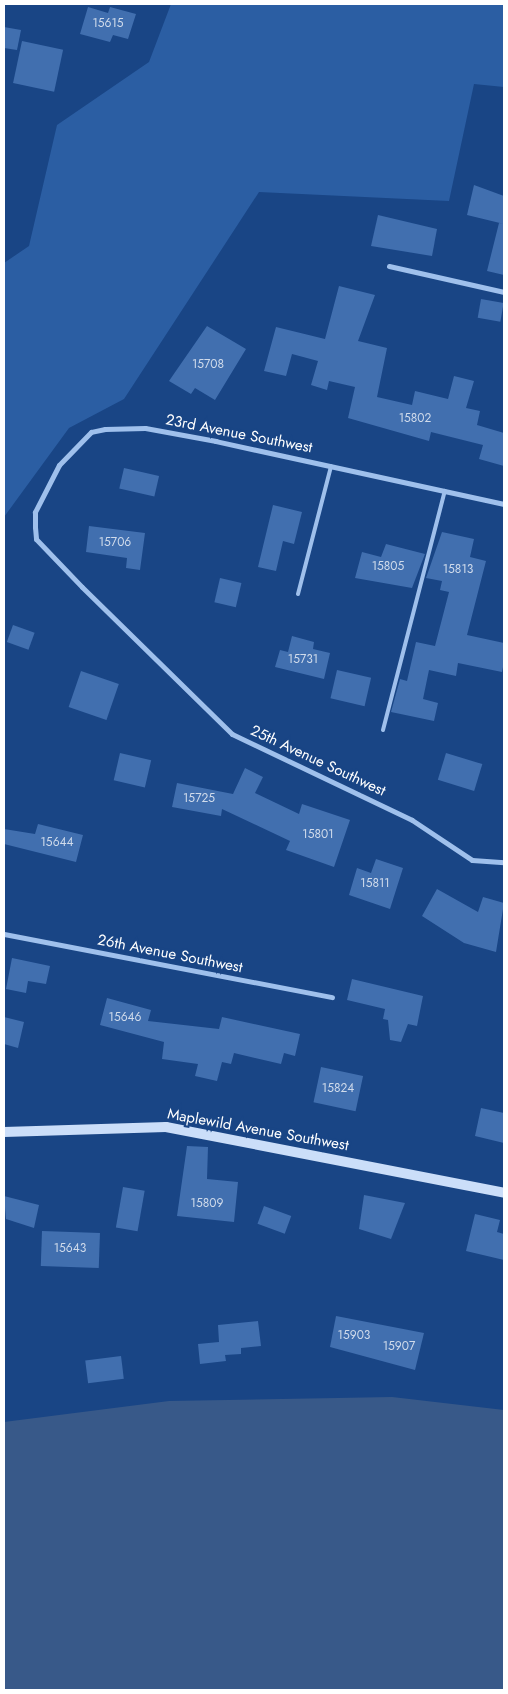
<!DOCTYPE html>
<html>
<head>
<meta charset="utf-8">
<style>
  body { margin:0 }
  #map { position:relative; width:508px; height:1694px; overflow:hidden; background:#194585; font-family:Jost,sans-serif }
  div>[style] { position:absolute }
  .green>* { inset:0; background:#2b5ea3 }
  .water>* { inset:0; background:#385989 }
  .building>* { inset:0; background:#416faf; transform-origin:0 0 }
  .lane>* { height:4px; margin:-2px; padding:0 2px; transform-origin:2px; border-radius:2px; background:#9fc0ec }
  .street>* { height:5px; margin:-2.5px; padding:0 2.5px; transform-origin:2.5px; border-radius:2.5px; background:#9fc0ec }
  .secondary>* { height:10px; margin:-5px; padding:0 5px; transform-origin:5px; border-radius:5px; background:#cbdef9 }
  span { translate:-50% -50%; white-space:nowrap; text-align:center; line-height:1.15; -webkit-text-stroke:4.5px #194585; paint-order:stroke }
  .number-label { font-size:12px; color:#d0dbeb }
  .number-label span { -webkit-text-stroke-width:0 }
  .street-label { font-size:15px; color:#fff }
  .frame { position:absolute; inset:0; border:5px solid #fff; pointer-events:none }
</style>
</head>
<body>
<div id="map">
  <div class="green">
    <i style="clip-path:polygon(171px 4px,504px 4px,504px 87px,474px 84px,449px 201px,259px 192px,124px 399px,69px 428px,4px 517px,4px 263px,29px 246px,57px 125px,149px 62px)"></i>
  </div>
  <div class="water">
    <i style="clip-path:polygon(392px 1397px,504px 1410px,504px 1690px,4px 1690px,4px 1422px,169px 1401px)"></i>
  </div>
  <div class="building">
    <i style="clip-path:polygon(88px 7px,108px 13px,110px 7px,136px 14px,128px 39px,113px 35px,110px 42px,80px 34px)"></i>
    <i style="clip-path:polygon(4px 27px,21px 30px,17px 50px,4px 48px)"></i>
    <i style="left:22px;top:41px;width:42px;height:43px;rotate:12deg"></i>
    <i style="clip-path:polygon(474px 185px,504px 196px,504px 275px,487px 271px,499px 223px,504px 224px,467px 215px)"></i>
    <i style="clip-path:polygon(378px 215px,437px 229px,432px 256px,371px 246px)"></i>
    <i style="clip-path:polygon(339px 286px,375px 295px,358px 341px,387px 348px,377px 397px,412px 405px,415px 391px,448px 399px,454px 376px,474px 381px,466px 408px,480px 411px,477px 425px,504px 433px,504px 466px,479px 459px,483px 445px,431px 432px,429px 441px,348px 418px,355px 387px,329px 381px,327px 390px,311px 385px,318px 361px,292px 354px,286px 376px,264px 371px,276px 327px,325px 339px)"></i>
    <i style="left:481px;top:299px;width:23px;height:19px;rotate:10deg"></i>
    <i style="clip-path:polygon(207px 326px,246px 349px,215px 400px,195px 388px,191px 394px,169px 381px)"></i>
    <i style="left:124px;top:468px;width:36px;height:21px;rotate:13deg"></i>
    <i style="clip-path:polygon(273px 505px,302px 512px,294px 544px,283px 541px,276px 571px,258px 567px)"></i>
    <i style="clip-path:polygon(89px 526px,145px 533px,140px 570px,126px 568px,127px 558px,86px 552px)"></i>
    <i style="clip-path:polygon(442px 532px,474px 539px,470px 557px,486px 561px,467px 635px,504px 643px,504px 662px,502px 672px,458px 663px,456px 676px,429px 670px,423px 699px,438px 703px,434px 721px,391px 712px,400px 679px,407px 681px,416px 642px,435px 646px,449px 592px,440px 590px,442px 581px,426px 578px)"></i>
    <i style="clip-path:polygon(386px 544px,425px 554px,412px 588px,355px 578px,362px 552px,381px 557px)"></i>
    <i style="left:220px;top:578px;width:22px;height:25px;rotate:13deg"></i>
    <i style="left:13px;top:625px;width:23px;height:18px;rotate:20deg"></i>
    <i style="clip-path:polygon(292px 636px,314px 642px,313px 649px,330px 653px,324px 679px,275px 667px,280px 650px,288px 652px)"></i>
    <i style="left:337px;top:670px;width:35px;height:29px;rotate:13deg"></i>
    <i style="left:81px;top:671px;width:40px;height:38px;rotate:19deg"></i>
    <i style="left:120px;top:753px;width:32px;height:28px;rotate:13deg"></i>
    <i style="left:446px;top:753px;width:38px;height:28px;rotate:17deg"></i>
    <i style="clip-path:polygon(245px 768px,263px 777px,255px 793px,299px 814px,302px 804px,350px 820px,334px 867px,286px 850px,290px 841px,222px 809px,221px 816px,172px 807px,177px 783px,233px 794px)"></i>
    <i style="clip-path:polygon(38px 824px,83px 835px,76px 862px,4px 844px,4px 829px,35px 834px)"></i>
    <i style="clip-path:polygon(376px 859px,403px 868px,390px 909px,349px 895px,357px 868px,371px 873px)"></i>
    <i style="clip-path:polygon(437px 889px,478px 912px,483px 897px,504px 903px,496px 952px,464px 943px,422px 916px)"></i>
    <i style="clip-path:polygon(12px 958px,50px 966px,46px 984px,28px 981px,26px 993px,6px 989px)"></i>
    <i style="clip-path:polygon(352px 979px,423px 996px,417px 1026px,408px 1024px,401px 1042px,390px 1040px,388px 1020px,383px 1019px,385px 1009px,347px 1000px)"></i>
    <i style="clip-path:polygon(107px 998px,151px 1010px,148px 1021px,219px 1029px,222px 1017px,300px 1034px,295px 1056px,284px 1053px,281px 1064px,234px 1053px,231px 1064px,222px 1062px,217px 1081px,195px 1076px,198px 1064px,162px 1059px,164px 1042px,100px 1025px)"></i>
    <i style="clip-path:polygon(4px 1017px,24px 1022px,18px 1048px,4px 1044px)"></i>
    <i style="left:321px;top:1067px;width:43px;height:36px;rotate:12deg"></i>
    <i style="clip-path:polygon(481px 1108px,504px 1113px,504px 1143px,475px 1136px)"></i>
    <i style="clip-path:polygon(187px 1146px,208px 1147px,207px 1179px,238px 1182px,234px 1222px,177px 1216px)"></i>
    <i style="left:123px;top:1187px;width:22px;height:41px;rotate:10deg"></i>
    <i style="clip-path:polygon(364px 1195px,405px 1203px,391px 1239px,359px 1229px)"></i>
    <i style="clip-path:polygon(4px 1196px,39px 1205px,34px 1228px,6px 1219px)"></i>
    <i style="left:264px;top:1206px;width:29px;height:19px;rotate:20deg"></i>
    <i style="clip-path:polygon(475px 1214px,500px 1220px,497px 1232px,504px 1234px,504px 1260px,466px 1251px)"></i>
    <i style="left:42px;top:1231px;width:58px;height:35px;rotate:2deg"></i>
    <i style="clip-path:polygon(336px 1316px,424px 1333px,415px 1370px,330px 1347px)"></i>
    <i style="clip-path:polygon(258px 1321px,261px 1346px,241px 1348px,241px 1354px,225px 1355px,226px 1361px,200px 1364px,198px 1344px,219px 1342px,218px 1325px)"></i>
    <i style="left:121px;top:1356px;width:23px;height:36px;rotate:83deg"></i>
  </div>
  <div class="lane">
    <i style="left:298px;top:594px;width:132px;rotate:-75.5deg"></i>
    <i style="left:383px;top:730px;width:247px;rotate:-75.5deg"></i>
  </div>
  <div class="street">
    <i style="left:389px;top:266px;width:118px;rotate:12.7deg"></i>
    <i style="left:504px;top:504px;width:295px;rotate:-167.7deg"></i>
    <i style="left:216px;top:441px;width:72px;rotate:-169.6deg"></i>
    <i style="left:145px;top:428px;width:40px;rotate:178.6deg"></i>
    <i style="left:105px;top:429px;width:14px;rotate:168deg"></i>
    <i style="left:91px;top:432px;width:46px;rotate:134.1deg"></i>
    <i style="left:59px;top:465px;width:53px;rotate:117.1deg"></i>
    <i style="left:35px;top:512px;width:15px;rotate:90deg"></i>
    <i style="left:35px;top:527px;width:12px;rotate:85deg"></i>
    <i style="left:36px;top:539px;width:66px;rotate:46.2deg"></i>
    <i style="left:82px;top:587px;width:210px;rotate:44.4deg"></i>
    <i style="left:232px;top:734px;width:199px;rotate:25.5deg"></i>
    <i style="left:412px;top:820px;width:72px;rotate:33.7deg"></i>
    <i style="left:472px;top:860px;width:32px;rotate:4deg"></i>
    <i style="left:4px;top:934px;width:334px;rotate:10.9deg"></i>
  </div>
  <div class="secondary">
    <i style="left:4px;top:1132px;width:162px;rotate:-1.8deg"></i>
    <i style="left:166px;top:1127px;width:344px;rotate:11deg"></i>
  </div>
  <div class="number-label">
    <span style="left:108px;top:24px">15615</span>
    <span style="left:208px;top:365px">15708</span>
    <span style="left:415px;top:419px">15802</span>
    <span style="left:115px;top:543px">15706</span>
    <span style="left:388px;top:567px">15805</span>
    <span style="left:458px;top:570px">15813</span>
    <span style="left:303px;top:660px">15731</span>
    <span style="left:199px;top:799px">15725</span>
    <span style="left:318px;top:835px">15801</span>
    <span style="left:57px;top:843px">15644</span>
    <span style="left:375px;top:884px">15811</span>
    <span style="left:125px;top:1018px">15646</span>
    <span style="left:338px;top:1089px">15824</span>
    <span style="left:207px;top:1204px">15809</span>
    <span style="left:70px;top:1249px">15643</span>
    <span style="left:354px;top:1336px">15903</span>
    <span style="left:399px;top:1347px">15907</span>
  </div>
  <div class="street-label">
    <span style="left:239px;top:434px;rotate:11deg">23rd Avenue Southwest</span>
    <span style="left:318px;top:761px;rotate:25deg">25th Avenue Southwest</span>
    <span style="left:170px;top:954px;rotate:11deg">26th Avenue Southwest</span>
    <span style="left:258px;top:1130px;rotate:10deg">Maplewild Avenue Southwest</span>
  </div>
  <div class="frame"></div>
</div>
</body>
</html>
